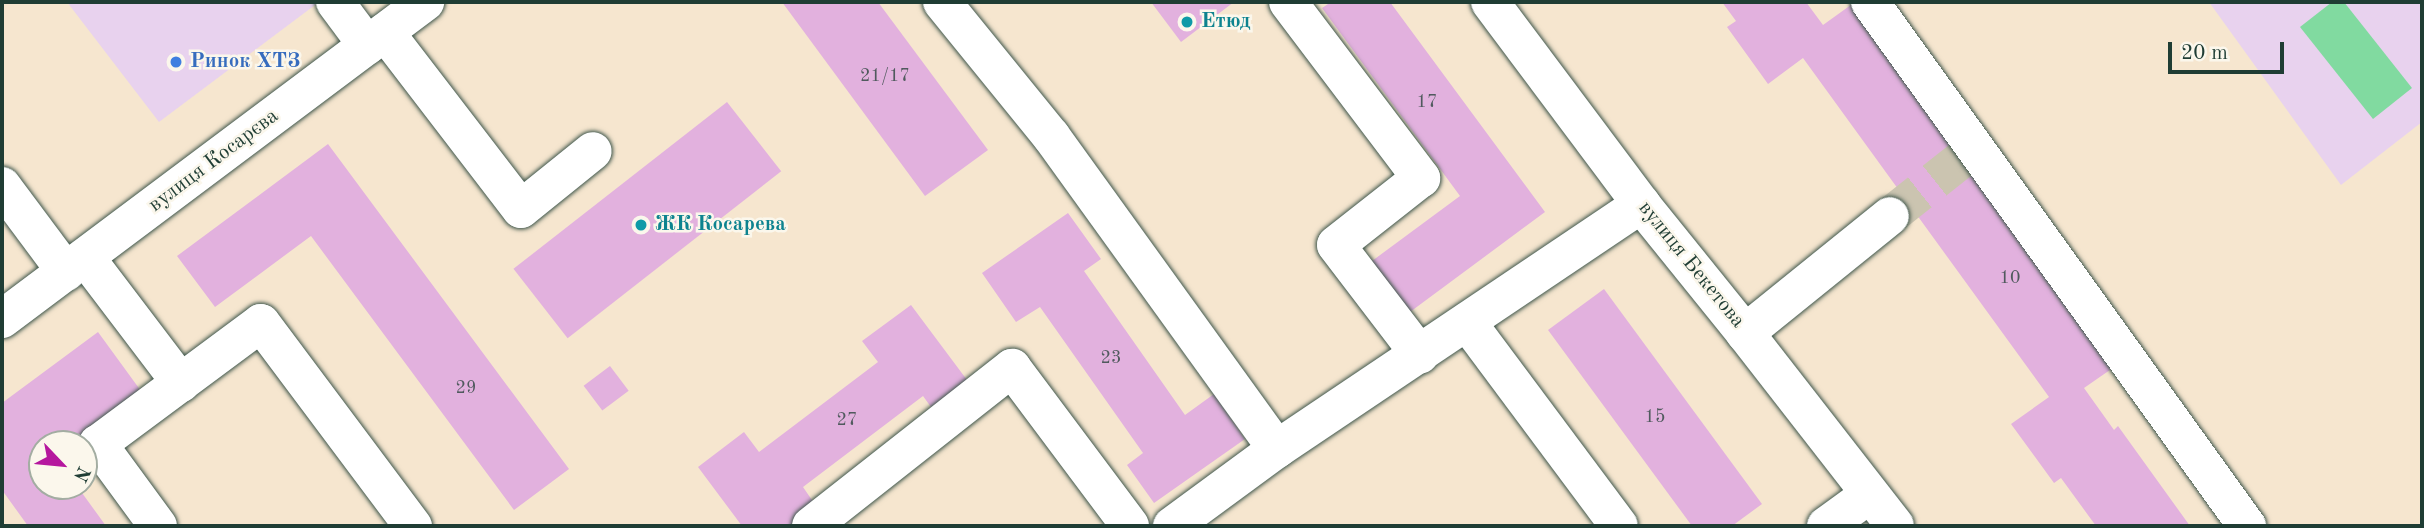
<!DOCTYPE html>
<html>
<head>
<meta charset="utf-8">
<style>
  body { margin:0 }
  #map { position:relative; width:2424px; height:528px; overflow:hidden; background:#f6e6cf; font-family:"Old Standard TT",serif }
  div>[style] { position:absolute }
  .built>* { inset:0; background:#e8d2ee }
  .green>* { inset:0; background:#81daa0 }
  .building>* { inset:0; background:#e2b1de; transform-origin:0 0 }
  .minor-tunnel>* { height:38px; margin-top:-19px; transform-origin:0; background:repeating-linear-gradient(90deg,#cbc4b0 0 38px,transparent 0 57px) }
  .roads { filter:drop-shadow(0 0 2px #3f564b) drop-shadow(0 0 2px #3f564b) }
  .minor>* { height:38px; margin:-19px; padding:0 19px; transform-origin:19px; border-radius:19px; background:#fff }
  .dots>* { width:19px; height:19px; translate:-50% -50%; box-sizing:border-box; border:4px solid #fbf7ec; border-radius:50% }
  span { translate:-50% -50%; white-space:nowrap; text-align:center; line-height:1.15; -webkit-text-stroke:5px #fbf7ec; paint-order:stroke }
  .number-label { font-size:18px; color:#505a5e }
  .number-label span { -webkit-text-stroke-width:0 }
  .culture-label { font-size:21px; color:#0d838f; font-weight:700 }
  .left { translate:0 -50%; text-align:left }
  .shop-label { font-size:21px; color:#366cbe; font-weight:700 }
  .street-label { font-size:21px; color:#1f3d34 }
  .frame { position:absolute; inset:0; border:4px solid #1f3d34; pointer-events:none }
  .north { position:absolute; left:28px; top:430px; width:70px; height:70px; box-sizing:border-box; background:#fbf7ec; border:2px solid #a3ada2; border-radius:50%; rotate:116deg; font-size:19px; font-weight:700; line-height:28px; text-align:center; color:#1f3d34 }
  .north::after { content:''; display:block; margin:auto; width:24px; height:32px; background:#b5179e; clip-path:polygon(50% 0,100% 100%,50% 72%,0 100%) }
  .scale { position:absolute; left:2168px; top:42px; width:116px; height:32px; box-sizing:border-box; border:4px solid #1f3d34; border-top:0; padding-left:9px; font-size:21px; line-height:24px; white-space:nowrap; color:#1f3d34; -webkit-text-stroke:5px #fbf7ec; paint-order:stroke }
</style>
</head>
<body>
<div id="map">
  <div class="built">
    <i style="clip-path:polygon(67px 2px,319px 2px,159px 122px)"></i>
    <i style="clip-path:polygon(2209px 2px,2422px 2px,2422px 122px,2341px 185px)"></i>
  </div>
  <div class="green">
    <i style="clip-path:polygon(2332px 2px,2344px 2px,2412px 88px,2373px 119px,2300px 27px)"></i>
  </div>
  <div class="building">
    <i style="clip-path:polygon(782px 2px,878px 2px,988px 150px,925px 196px)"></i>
    <i style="clip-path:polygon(1151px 2px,1234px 2px,1181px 42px)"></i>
    <i style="clip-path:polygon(1331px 2px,1390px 2px,1545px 212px,1410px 312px,1372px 261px,1460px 196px,1322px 8px)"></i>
    <i style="clip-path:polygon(1722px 2px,1806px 2px,1823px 25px,1855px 2px,2120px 363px,2084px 388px,2114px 430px,2118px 426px,2190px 526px,2096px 526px,2061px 478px,2054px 483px,2011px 424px,2049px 397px,1803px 58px,1768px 84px,1727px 27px,1736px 21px)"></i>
    <i style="left:727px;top:102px;width:88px;height:271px;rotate:52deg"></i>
    <i style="clip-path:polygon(328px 144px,569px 469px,514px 510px,311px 236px,215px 307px,177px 256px)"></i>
    <i style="clip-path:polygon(1068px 213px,1101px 259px,1084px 271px,1185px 415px,1214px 394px,1245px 439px,1154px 503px,1127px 465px,1143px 453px,1040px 307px,1016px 322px,982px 273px)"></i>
    <i style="clip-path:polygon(1604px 289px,1762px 504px,1732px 526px,1692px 526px,1548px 330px)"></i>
    <i style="clip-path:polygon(911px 305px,967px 380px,931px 407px,923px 396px,803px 487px,816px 506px,789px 526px,742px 526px,698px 467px,744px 432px,759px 452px,878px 362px,862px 341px)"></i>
    <i style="clip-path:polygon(98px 332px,141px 391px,68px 444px,42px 444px,42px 486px,77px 486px,106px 526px,28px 526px,2px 490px,2px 403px)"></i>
    <i style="left:610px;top:366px;width:31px;height:33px;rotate:53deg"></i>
  </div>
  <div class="minor-tunnel">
    <i style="left:1890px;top:216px;width:98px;rotate:-38.4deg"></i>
  </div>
  <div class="roads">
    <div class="minor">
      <i style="left:335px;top:2px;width:54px;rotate:53.3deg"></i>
      <i style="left:942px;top:2px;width:173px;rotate:50.9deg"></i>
      <i style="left:1051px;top:136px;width:386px;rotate:54.2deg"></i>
      <i style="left:1288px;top:2px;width:221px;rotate:52.9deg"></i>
      <i style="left:1421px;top:178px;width:108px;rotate:141.8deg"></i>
      <i style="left:1336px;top:245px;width:138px;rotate:52.6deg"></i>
      <i style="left:1490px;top:2px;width:252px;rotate:53.2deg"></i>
      <i style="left:1641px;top:204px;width:166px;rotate:51.1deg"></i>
      <i style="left:1745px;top:333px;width:244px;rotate:52.1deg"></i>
      <i style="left:1870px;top:2px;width:646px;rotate:54.27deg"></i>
      <i style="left:385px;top:32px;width:223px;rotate:52.5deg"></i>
      <i style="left:521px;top:209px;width:92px;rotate:-38.9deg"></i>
      <i style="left:2px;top:186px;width:107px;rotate:53.3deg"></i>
      <i style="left:86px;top:258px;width:157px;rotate:52.8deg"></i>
      <i style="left:2px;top:319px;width:529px;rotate:-36.85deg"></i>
      <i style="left:1467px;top:322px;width:254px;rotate:53.3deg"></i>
      <i style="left:1745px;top:333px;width:186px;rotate:-38.9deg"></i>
      <i style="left:158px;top:526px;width:102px;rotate:-126.2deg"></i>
      <i style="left:98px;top:444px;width:203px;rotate:-36.6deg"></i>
      <i style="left:261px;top:323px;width:254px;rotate:53.2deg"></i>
      <i style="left:811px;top:526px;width:256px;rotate:-38.2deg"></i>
      <i style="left:1012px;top:368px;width:197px;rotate:53.2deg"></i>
      <i style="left:1172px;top:526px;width:130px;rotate:-36.3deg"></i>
      <i style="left:1277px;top:449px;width:439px;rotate:-33.9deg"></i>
      <i style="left:1826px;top:526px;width:54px;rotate:-36deg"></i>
    </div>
  </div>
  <div class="dots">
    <i style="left:1187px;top:22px;background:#0f9aa8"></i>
    <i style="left:176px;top:62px;background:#3f7fe0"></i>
    <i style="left:641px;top:225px;background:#0f9aa8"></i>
  </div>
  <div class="number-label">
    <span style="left:885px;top:76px">21/17</span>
    <span style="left:1427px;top:102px">17</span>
    <span style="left:2010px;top:278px">10</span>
    <span style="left:1111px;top:358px">23</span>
    <span style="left:466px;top:388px">29</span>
    <span style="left:1655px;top:417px">15</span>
    <span style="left:847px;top:420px">27</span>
  </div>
  <div class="culture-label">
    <span class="left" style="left:1201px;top:22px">Етюд</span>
    <span class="left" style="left:655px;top:225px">ЖК Косарева</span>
  </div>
  <div class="shop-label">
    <span class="left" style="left:190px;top:62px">Ринок ХТЗ</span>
  </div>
  <div class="street-label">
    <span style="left:214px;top:161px;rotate:-37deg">вулиця Косарєва</span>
    <span style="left:1691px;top:265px;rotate:51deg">вулиця Бекетова</span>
  </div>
  <div class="frame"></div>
  <div class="north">N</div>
  <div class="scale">20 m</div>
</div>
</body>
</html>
